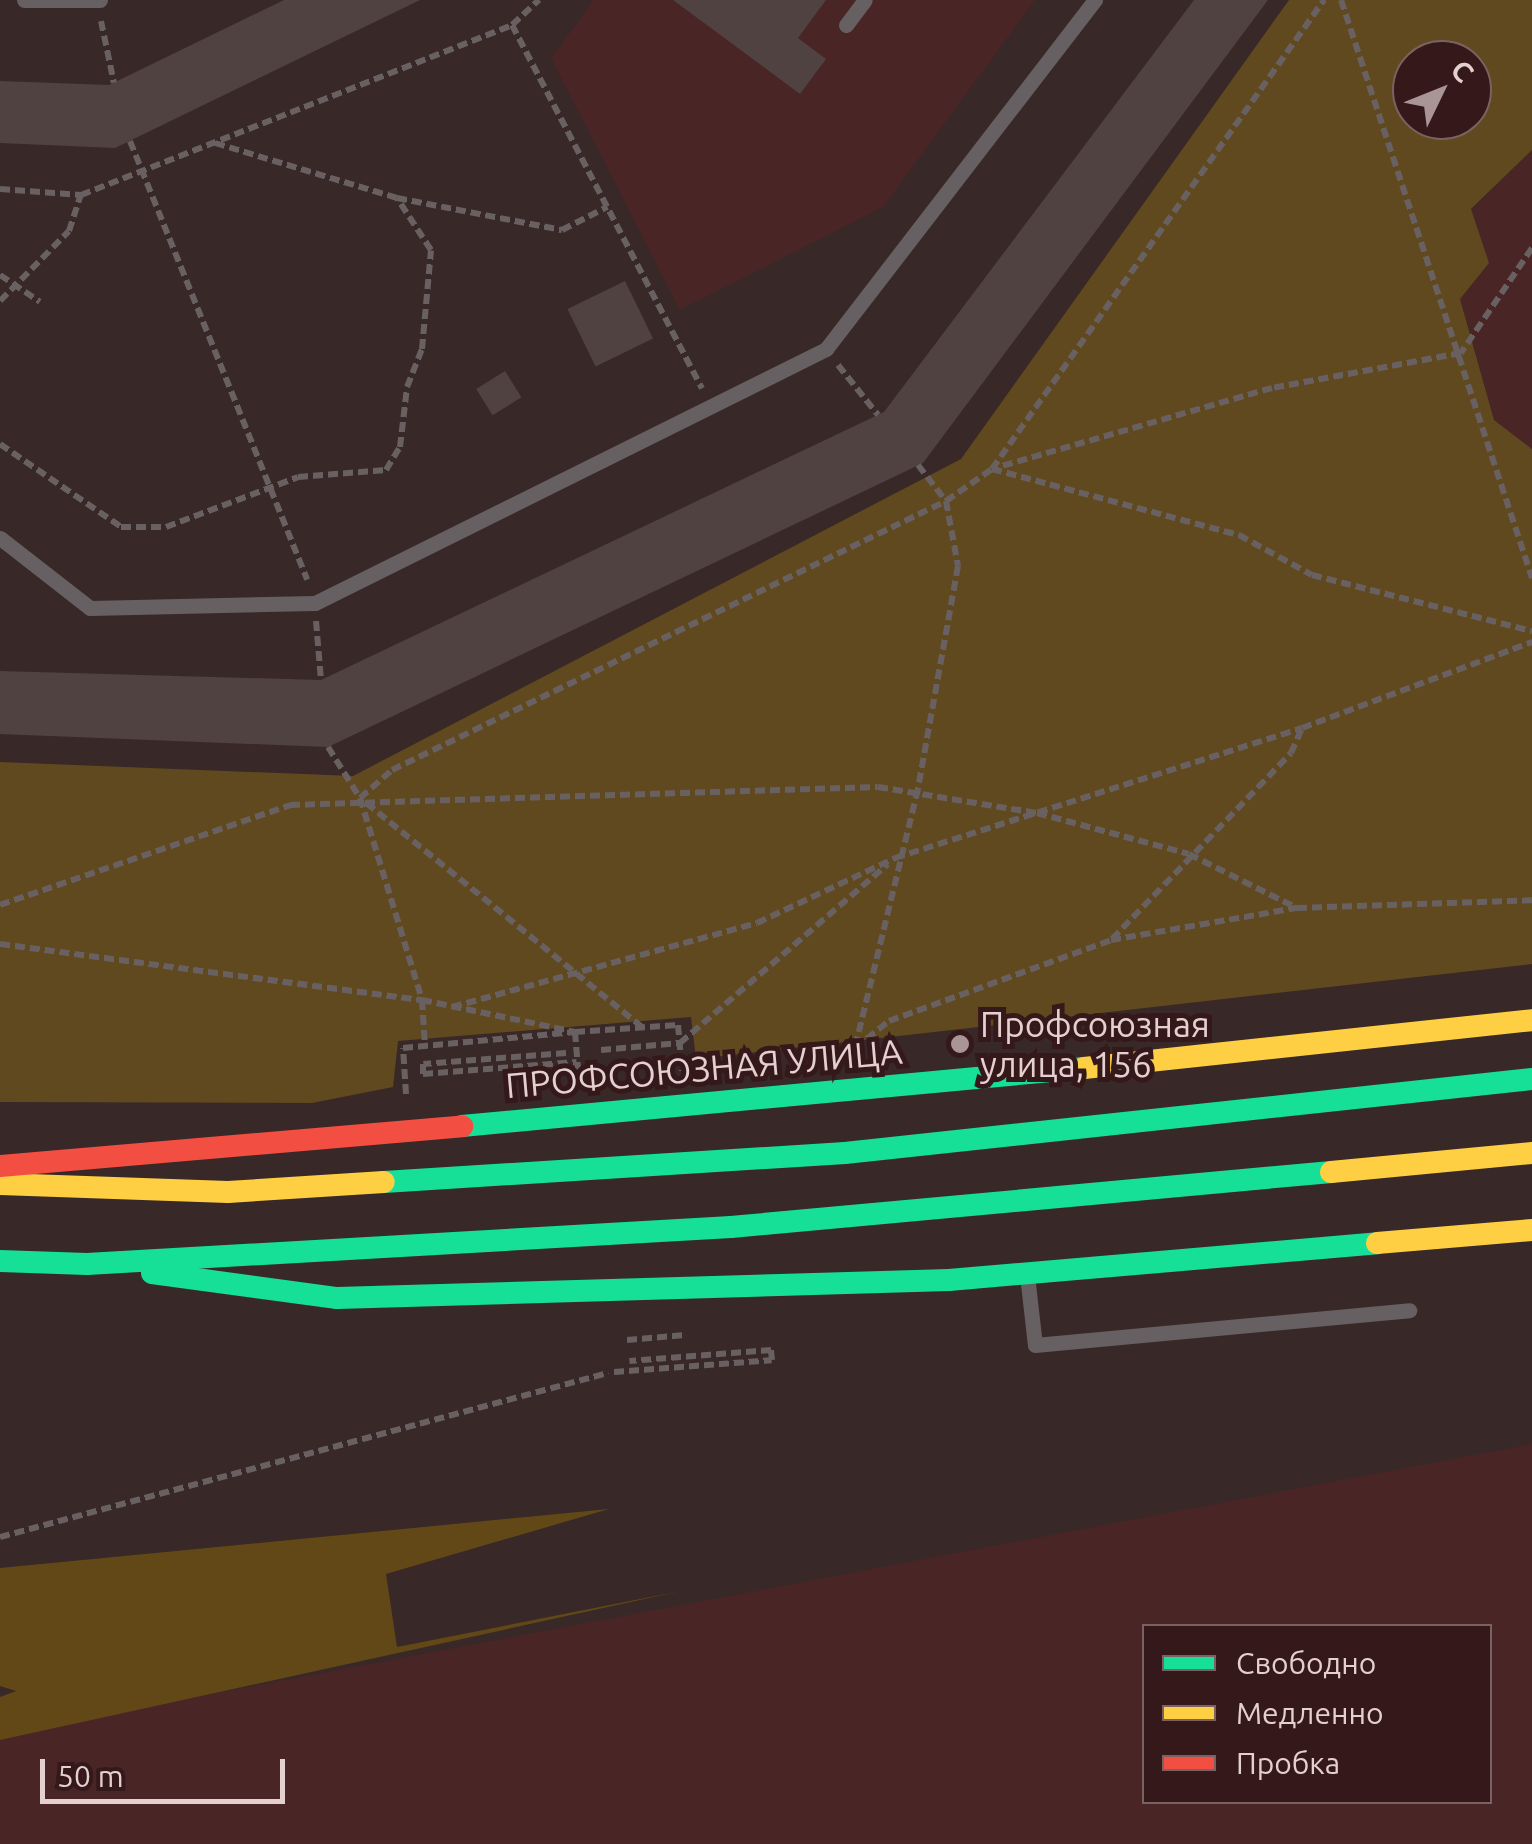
<!DOCTYPE html>
<html>
<head>
<meta charset="utf-8">
<style>
  body { margin:0 }
  #map { position:relative; width:1532px; height:1844px; overflow:hidden; background:#392828; font-family:Ubuntu,sans-serif }
  div>[style] { position:absolute }
  .built>* { inset:0; background:#492526 }
  .green>* { inset:0; background:#60491e }
  .forest>* { inset:0; background:#614816 }
  .building>* { inset:0; background:#504240; transform-origin:0 0 }
  .path>* { height:6px; margin-top:-3px; transform-origin:0; background:repeating-linear-gradient(90deg,#696062 0 10px,transparent 0 15px) }
  .lane>* { height:15px; margin:-7.5px; padding:0 7.5px; transform-origin:7.5px; border-radius:7.5px; background:#666062 }
  .fast>* { height:22px; margin:-11px; padding:0 11px; transform-origin:11px; border-radius:11px; background:#16e098 }
  .slow>* { height:22px; margin:-11px; padding:0 11px; transform-origin:11px; border-radius:11px; background:#ffcf43 }
  .jam>* { height:22px; margin:-11px; padding:0 11px; transform-origin:11px; border-radius:11px; background:#f24e42 }
  .dots>* { width:28px; height:28px; translate:-50% -50%; box-sizing:border-box; border:5px solid #351819; border-radius:50% }
  span { translate:-50% -50%; white-space:nowrap; text-align:center; line-height:1.15; -webkit-text-stroke:10px #351819; paint-order:stroke }
  .poi-label { font-size:35px; color:#e5d0d0 }
  .left { translate:0 -50%; text-align:left }
  .street-label { font-size:35px; color:#e5d0d0 }
  .legend { position:absolute; left:1142px; top:1624px; width:350px; height:180px; box-sizing:border-box; background:#351819; border:2px solid #7b6262; margin:0; padding:12px 18px; list-style:none; font-size:30px; color:#e5d0d0 }
  .legend li { display:flex; align-items:center; gap:20px; height:50px }
  .legend b { width:50px; border:2px solid #7b6262 }
  .north { position:absolute; left:1392px; top:40px; width:100px; height:100px; box-sizing:border-box; background:#351819; border:2px solid #7b6262; border-radius:50%; rotate:47deg; font-size:28px; font-weight:700; line-height:40px; text-align:center; color:#e5d0d0 }
  .north::after { content:''; display:block; margin:auto; width:35px; height:45px; background:#a99595; clip-path:polygon(50% 0,100% 100%,50% 72%,0 100%) }
  .scale { position:absolute; left:40px; top:1759px; width:245px; height:45px; box-sizing:border-box; border:5px solid #e5d0d0; border-top:0; padding-left:12px; font-size:30px; line-height:35px; white-space:nowrap; color:#e5d0d0; -webkit-text-stroke:8px #351819; paint-order:stroke }
</style>
</head>
<body>
<div id="map">
  <div class="built">
    <i style="clip-path:polygon(594px 0,1035px 0,883px 207px,680px 310px,551px 58px)"></i>
    <i style="clip-path:polygon(1532px 150px,1532px 449px,1494px 420px,1460px 298px,1489px 263px,1471px 210px)"></i>
    <i style="clip-path:polygon(evenodd,1532px 1444px,1532px 1844px,0 1844px,0 1734px,1532px 1444px,1144px 1626px,1490px 1626px,1490px 1802px,1144px 1802px,1144px 1626px)"></i>
  </div>
  <div class="green">
    <i style="clip-path:polygon(evenodd,1289px 0,1532px 0,1532px 150px,1471px 209px,1489px 263px,1460px 299px,1494px 420px,1532px 449px,1532px 964px,696px 1059px,691px 1017px,398px 1041px,393px 1087px,312px 1103px,0 1102px,0 762px,353px 776px,961px 459px,1289px 0,1412px 60px,1472px 60px,1472px 120px,1412px 120px,1412px 60px)"></i>
  </div>
  <div class="forest">
    <i style="clip-path:polygon(609px 1509px,386px 1574px,397px 1647px,681px 1591px,0 1740px,0 1697px,16px 1691px,0 1686px,0 1568px)"></i>
  </div>
  <div class="building">
    <i style="clip-path:polygon(284px 0,420px 0,115px 148px,0 143px,0 81px,109px 85px)"></i>
    <i style="clip-path:polygon(673px 0,826px 0,798px 38px,826px 59px,800px 94px)"></i>
    <i style="clip-path:polygon(1194px 0,1268px 0,923px 463px,328px 747px,0 734px,0 671px,321px 680px,884px 412px)"></i>
    <i style="left:625px;top:281px;width:64px;height:64px;rotate:64deg"></i>
    <i style="left:505px;top:371px;width:31px;height:34px;rotate:58deg"></i>
  </div>
  <div class="path">
    <i style="left:1341px;top:0;width:609px;rotate:71.71deg"></i>
    <i style="left:101px;top:21px;width:63px;rotate:78.2deg"></i>
    <i style="left:512px;top:25px;width:410px;rotate:62.4deg"></i>
    <i style="left:130px;top:141px;width:473px;rotate:68deg"></i>
    <i style="left:215px;top:143px;width:190px;rotate:16.8deg"></i>
    <i style="left:397px;top:198px;width:168px;rotate:11deg"></i>
    <i style="left:562px;top:230px;width:51px;rotate:-27.1deg"></i>
    <i style="left:0;top:189px;width:81px;rotate:4.2deg"></i>
    <i style="left:81px;top:195px;width:463px;rotate:-21.5deg"></i>
    <i style="left:512px;top:25px;width:37px;rotate:-43deg"></i>
    <i style="left:1532px;top:248px;width:127px;rotate:124.1deg"></i>
    <i style="left:1461px;top:353px;width:192px;rotate:169.5deg"></i>
    <i style="left:1272px;top:388px;width:291px;rotate:163.9deg"></i>
    <i style="left:992px;top:469px;width:256px;rotate:15deg"></i>
    <i style="left:1239px;top:535px;width:83px;rotate:28.7deg"></i>
    <i style="left:1312px;top:575px;width:227px;rotate:14.3deg"></i>
    <i style="left:0;top:275px;width:48px;rotate:34deg"></i>
    <i style="left:0;top:301px;width:98px;rotate:-45.4deg"></i>
    <i style="left:69px;top:231px;width:38px;rotate:-72deg"></i>
    <i style="left:838px;top:365px;width:64px;rotate:51.3deg"></i>
    <i style="left:0;top:444px;width:147px;rotate:34.4deg"></i>
    <i style="left:121px;top:527px;width:45px"></i>
    <i style="left:166px;top:527px;width:141px;rotate:-20.7deg"></i>
    <i style="left:298px;top:477px;width:88px;rotate:-4.5deg"></i>
    <i style="left:386px;top:470px;width:27px;rotate:-59deg"></i>
    <i style="left:400px;top:447px;width:60px;rotate:-83.3deg"></i>
    <i style="left:407px;top:387px;width:41px;rotate:-68.5deg"></i>
    <i style="left:422px;top:349px;width:99px;rotate:-84.8deg"></i>
    <i style="left:431px;top:250px;width:62px;rotate:-123.2deg"></i>
    <i style="left:918px;top:465px;width:46px;rotate:52.1deg"></i>
    <i style="left:946px;top:501px;width:66px;rotate:79.5deg"></i>
    <i style="left:958px;top:566px;width:227px;rotate:100.2deg"></i>
    <i style="left:918px;top:789px;width:267px;rotate:103.7deg"></i>
    <i style="left:855px;top:1048px;width:43px;rotate:-38.5deg"></i>
    <i style="left:889px;top:1021px;width:236px;rotate:-20deg"></i>
    <i style="left:1111px;top:940px;width:189px;rotate:-9.8deg"></i>
    <i style="left:1297px;top:908px;width:235px;rotate:-1.9deg"></i>
    <i style="left:316px;top:621px;width:59px;rotate:85.2deg"></i>
    <i style="left:328px;top:747px;width:60px;rotate:57.9deg"></i>
    <i style="left:360px;top:798px;width:211px;rotate:72.9deg"></i>
    <i style="left:422px;top:1000px;width:46px;rotate:86.3deg"></i>
    <i style="left:0;top:905px;width:307px;rotate:-19deg"></i>
    <i style="left:290px;top:805px;width:588px;rotate:-1.75deg"></i>
    <i style="left:878px;top:787px;width:161px;rotate:9.3deg"></i>
    <i style="left:1037px;top:813px;width:157px;rotate:15.1deg"></i>
    <i style="left:1189px;top:854px;width:121px;rotate:26.6deg"></i>
    <i style="left:1112px;top:939px;width:258px;rotate:-46.1deg"></i>
    <i style="left:1291px;top:753px;width:27px;rotate:-66deg"></i>
    <i style="left:0;top:944px;width:426px;rotate:7.6deg"></i>
    <i style="left:422px;top:1000px;width:156px;rotate:11.8deg"></i>
    <i style="left:575px;top:1032px;width:103px;rotate:-3.9deg"></i>
    <i style="left:678px;top:1025px;width:46px;rotate:85deg"></i>
    <i style="left:452px;top:1007px;width:316px;rotate:-15.4deg"></i>
    <i style="left:757px;top:923px;width:153px;rotate:-25.2deg"></i>
    <i style="left:895px;top:858px;width:427px;rotate:-17.7deg"></i>
    <i style="left:1302px;top:728px;width:246px;rotate:-20.5deg"></i>
    <i style="left:642px;top:1027px;width:363px;rotate:-140.9deg"></i>
    <i style="left:360px;top:798px;width:43px;rotate:-41.2deg"></i>
    <i style="left:392px;top:770px;width:616px;rotate:-25.9deg"></i>
    <i style="left:946px;top:501px;width:56px;rotate:-34.8deg"></i>
    <i style="left:992px;top:469px;width:575px;rotate:-54.71deg"></i>
    <i style="left:601px;top:1050px;width:79px;rotate:-5.1deg"></i>
    <i style="left:680px;top:1043px;width:274px;rotate:-40.7deg"></i>
    <i style="left:566px;top:1053px;width:143px;rotate:175.6deg"></i>
    <i style="left:423px;top:1064px;width:10px;rotate:90deg"></i>
    <i style="left:423px;top:1074px;width:154px;rotate:-4.5deg"></i>
    <i style="left:406px;top:1094px;width:46px;rotate:-93.7deg"></i>
    <i style="left:403px;top:1048px;width:173px;rotate:-5.3deg"></i>
    <i style="left:575px;top:1032px;width:49px;rotate:85.3deg"></i>
    <i style="left:627px;top:1340px;width:58px;rotate:-4.9deg"></i>
    <i style="left:614px;top:1372px;width:158px;rotate:-4.3deg"></i>
    <i style="left:772px;top:1360px;width:10px;rotate:-96deg"></i>
    <i style="left:771px;top:1350px;width:142px;rotate:175.6deg"></i>
    <i style="left:0;top:1537px;width:630px;rotate:-15.1deg"></i>
  </div>
  <div class="lane">
    <i style="left:24px;top:0;width:76px"></i>
    <i style="left:846px;top:25px;width:31px;rotate:-53deg"></i>
    <i style="left:0;top:538px;width:114px;rotate:37.9deg"></i>
    <i style="left:90px;top:608px;width:225px;rotate:-1.3deg"></i>
    <i style="left:315px;top:603px;width:571px;rotate:-26.43deg"></i>
    <i style="left:826px;top:349px;width:441px;rotate:-52.4deg"></i>
    <i style="left:1027px;top:1275px;width:70px;rotate:83.5deg"></i>
    <i style="left:1035px;top:1345px;width:376px;rotate:-5.3deg"></i>
  </div>
  <div class="fast">
    <i style="left:462px;top:1126px;width:625px;rotate:-5.33deg"></i>
    <i style="left:384px;top:1182px;width:462px;rotate:-3.6deg"></i>
    <i style="left:845px;top:1153px;width:691px;rotate:-6.15deg"></i>
    <i style="left:0;top:1261px;width:87px;rotate:2deg"></i>
    <i style="left:87px;top:1264px;width:645px;rotate:-3.29deg"></i>
    <i style="left:731px;top:1227px;width:603px;rotate:-5.24deg"></i>
    <i style="left:152px;top:1273px;width:187px;rotate:7.7deg"></i>
    <i style="left:337px;top:1298px;width:612px;rotate:-1.68deg"></i>
    <i style="left:949px;top:1280px;width:430px;rotate:-4.9deg"></i>
  </div>
  <div class="slow">
    <i style="left:1084px;top:1068px;width:451px;rotate:-6.1deg"></i>
    <i style="left:1331px;top:1172px;width:202px;rotate:-5.4deg"></i>
    <i style="left:0;top:1184px;width:228px;rotate:2deg"></i>
    <i style="left:228px;top:1192px;width:156px;rotate:-3.7deg"></i>
    <i style="left:1377px;top:1243px;width:156px;rotate:-4.8deg"></i>
  </div>
  <div class="jam">
    <i style="left:0;top:1166px;width:464px;rotate:-4.9deg"></i>
  </div>
  <div class="dots">
    <i style="left:960px;top:1044px;background:#a99595"></i>
  </div>
  <div class="poi-label">
    <span class="left" style="left:980px;top:1044px">Профсоюзная<br>улица, 156</span>
  </div>
  <div class="street-label">
    <span style="left:704px;top:1068px;rotate:-5deg">ПРОФСОЮЗНАЯ УЛИЦА</span>
  </div>
  <ul class="legend">
  <li><b style="height:12px;background:#16e098"></b>Свободно</li>
  <li><b style="height:12px;background:#ffcf43"></b>Медленно</li>
  <li><b style="height:12px;background:#f24e42"></b>Пробка</li>
  </ul>
  <div class="north">С</div>
  <div class="scale">50 m</div>
</div>
</body>
</html>
